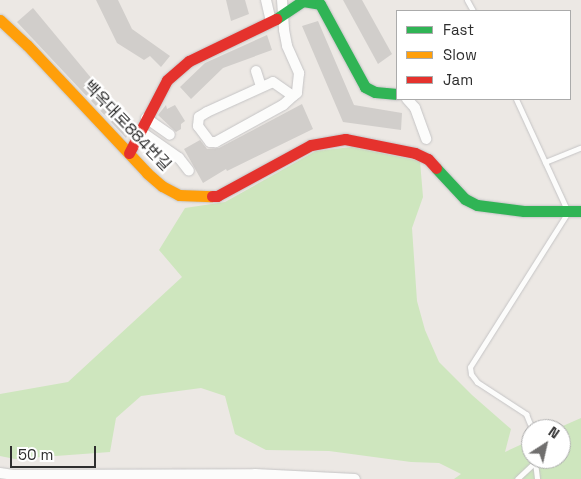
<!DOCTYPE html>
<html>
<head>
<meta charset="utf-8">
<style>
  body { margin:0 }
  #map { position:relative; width:581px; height:479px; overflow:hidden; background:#ece8e4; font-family:"Space Grotesk","Noto Sans KR",sans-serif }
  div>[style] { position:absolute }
  .green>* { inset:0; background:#cee6be }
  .building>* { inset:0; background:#d1cecb }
  .roads { filter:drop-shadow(0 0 1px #c5c4c5) drop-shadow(0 0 1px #c5c4c5) }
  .lane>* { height:5px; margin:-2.5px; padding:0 2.5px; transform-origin:2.5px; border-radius:2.5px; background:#fcfcfb }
  .street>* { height:10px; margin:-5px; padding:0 5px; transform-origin:5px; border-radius:5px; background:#fcfcfb }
  .fast>* { height:11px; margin:-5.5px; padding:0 5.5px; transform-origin:5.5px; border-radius:5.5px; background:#30b455 }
  .slow>* { height:11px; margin:-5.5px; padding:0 5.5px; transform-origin:5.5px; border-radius:5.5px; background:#ff9f0a }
  .jam>* { height:11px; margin:-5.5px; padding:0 5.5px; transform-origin:5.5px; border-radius:5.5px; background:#e5322d }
  span { translate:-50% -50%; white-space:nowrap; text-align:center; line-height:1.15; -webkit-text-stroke:5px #fff; paint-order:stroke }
  .street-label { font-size:16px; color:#2e2e2e }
  .legend { position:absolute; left:396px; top:10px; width:175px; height:90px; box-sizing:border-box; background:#fff; border:1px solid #ababab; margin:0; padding:6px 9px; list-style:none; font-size:15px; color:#2e2e2e }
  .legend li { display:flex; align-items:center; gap:10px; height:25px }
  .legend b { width:25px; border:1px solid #ababab }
  .north { position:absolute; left:521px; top:419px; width:50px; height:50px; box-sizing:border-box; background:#fff; border:1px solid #ababab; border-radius:50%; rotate:35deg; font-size:14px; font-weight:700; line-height:20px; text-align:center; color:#2e2e2e }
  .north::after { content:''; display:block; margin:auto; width:18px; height:22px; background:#706f6e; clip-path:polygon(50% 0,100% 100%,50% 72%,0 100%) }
  .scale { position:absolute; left:10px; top:446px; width:86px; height:22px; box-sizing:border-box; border:2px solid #2e2e2e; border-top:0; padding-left:6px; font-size:15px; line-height:18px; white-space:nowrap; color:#2e2e2e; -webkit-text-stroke:4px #fff; paint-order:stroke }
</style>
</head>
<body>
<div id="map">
  <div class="green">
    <i style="clip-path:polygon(352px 147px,420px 161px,423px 197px,412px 228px,417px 301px,425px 330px,439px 362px,472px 395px,511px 429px,505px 452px,531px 440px,531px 459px,561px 459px,561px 429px,556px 429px,581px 418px,581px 479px,454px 479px,461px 474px,439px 463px,411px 462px,329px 451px,266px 450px,235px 434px,225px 396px,201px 388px,141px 396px,116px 418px,110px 452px,15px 459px,0 456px,0 394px,68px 382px,182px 277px,159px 250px,185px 208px,225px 202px,316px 151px)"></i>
  </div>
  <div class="building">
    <i style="clip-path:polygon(96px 0,118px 0,132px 29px,170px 56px,161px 67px,150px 56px,144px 60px,117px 43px)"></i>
    <i style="clip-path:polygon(226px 0,245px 0,249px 14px,231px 21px)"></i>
    <i style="clip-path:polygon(343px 0,362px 0,392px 54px,378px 64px)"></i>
    <i style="clip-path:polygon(33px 8px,131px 126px,126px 138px,17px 22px)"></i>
    <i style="clip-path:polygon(318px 21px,354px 105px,402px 113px,401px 130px,343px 122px,302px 26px)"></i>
    <i style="clip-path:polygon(267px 35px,272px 50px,223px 68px,191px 99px,180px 87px,205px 63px)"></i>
    <i style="clip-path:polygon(302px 104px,313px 129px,227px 171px,226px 169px,203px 183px,184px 149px,200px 140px,207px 149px,219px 148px)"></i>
    <i style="clip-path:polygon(166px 105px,167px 109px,175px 105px,185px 121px,181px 124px,181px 129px,176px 132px,158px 115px)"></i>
  </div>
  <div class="roads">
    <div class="lane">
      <i style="left:467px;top:0;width:13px;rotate:61deg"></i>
      <i style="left:516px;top:99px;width:124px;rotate:65.3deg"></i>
      <i style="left:568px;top:212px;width:183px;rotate:122.3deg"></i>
      <i style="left:470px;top:367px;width:7px;rotate:82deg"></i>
      <i style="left:471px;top:374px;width:10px;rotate:53deg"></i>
      <i style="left:477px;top:382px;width:59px;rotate:33.1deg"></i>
      <i style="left:526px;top:414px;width:16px;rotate:68deg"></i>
      <i style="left:545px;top:162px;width:38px;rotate:-22deg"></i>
      <i style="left:535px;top:462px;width:17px;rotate:83deg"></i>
      <i style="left:517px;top:479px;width:25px;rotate:-43deg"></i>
      <i style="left:535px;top:462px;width:3px;rotate:-90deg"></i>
    </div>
    <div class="street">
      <i style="left:266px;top:0;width:23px;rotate:77deg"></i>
      <i style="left:282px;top:0;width:30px;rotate:86deg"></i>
      <i style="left:284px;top:30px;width:16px;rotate:79deg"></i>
      <i style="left:287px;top:46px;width:30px;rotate:66deg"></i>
      <i style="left:299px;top:73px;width:20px;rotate:96deg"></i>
      <i style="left:297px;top:93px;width:5px;rotate:143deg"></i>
      <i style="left:293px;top:96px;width:13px;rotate:138deg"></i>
      <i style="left:283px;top:105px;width:77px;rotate:151.1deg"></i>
      <i style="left:216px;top:142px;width:6px;rotate:180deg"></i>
      <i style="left:210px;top:142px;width:20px;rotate:-127deg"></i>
      <i style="left:198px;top:126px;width:9px;rotate:-84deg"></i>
      <i style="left:199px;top:117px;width:9px;rotate:-32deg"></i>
      <i style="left:207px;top:112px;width:72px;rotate:-24.4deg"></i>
      <i style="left:273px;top:82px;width:24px;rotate:35deg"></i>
      <i style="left:256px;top:71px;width:16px;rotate:72deg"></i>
      <i style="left:407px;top:99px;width:12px;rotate:48deg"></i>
      <i style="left:415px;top:108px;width:33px;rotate:70deg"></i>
      <i style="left:146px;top:118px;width:29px;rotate:35deg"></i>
      <i style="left:139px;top:130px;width:49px;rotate:35deg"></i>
      <i style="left:179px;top:158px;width:16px;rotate:52deg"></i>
      <i style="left:0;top:473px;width:15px;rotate:8deg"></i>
      <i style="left:15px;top:475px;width:240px;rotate:-0.2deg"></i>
      <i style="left:255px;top:474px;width:100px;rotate:2.9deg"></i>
    </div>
    <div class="fast">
      <i style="left:276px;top:19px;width:32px;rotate:-34deg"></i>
      <i style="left:303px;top:1px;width:17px;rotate:10deg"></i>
      <i style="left:320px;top:4px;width:94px;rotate:61.5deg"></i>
      <i style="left:365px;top:87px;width:11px;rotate:27deg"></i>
      <i style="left:375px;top:92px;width:22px;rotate:5deg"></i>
      <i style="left:436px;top:168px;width:42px;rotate:46.9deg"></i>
      <i style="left:465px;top:199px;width:13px;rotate:27deg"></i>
      <i style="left:477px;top:205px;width:47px;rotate:7.3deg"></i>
      <i style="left:524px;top:211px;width:57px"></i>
    </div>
    <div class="slow">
      <i style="left:0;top:20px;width:37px;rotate:43deg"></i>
      <i style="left:27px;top:45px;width:175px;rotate:46.8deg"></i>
      <i style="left:147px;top:173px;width:20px;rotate:41deg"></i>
      <i style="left:162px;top:186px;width:19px;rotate:28deg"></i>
      <i style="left:179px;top:195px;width:33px;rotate:2deg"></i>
    </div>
    <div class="jam">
      <i style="left:129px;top:153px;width:82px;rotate:-62.5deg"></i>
      <i style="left:167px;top:80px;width:29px;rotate:-41deg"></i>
      <i style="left:189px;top:61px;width:97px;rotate:-25.8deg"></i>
      <i style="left:212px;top:196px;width:5px"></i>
      <i style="left:217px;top:196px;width:107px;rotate:-28.5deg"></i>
      <i style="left:311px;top:145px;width:35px;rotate:-10deg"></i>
      <i style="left:345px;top:139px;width:71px;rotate:11.3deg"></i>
      <i style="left:415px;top:153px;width:14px;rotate:25deg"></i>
      <i style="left:428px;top:159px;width:12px;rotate:48deg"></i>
    </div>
  </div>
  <div class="street-label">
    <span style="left:127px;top:126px;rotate:46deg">백옥대로884번길</span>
  </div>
  <ul class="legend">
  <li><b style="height:6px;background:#30b455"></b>Fast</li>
  <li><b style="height:6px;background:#ff9f0a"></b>Slow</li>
  <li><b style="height:6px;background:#e5322d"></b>Jam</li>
  </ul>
  <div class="north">N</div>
  <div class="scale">50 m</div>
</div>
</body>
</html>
